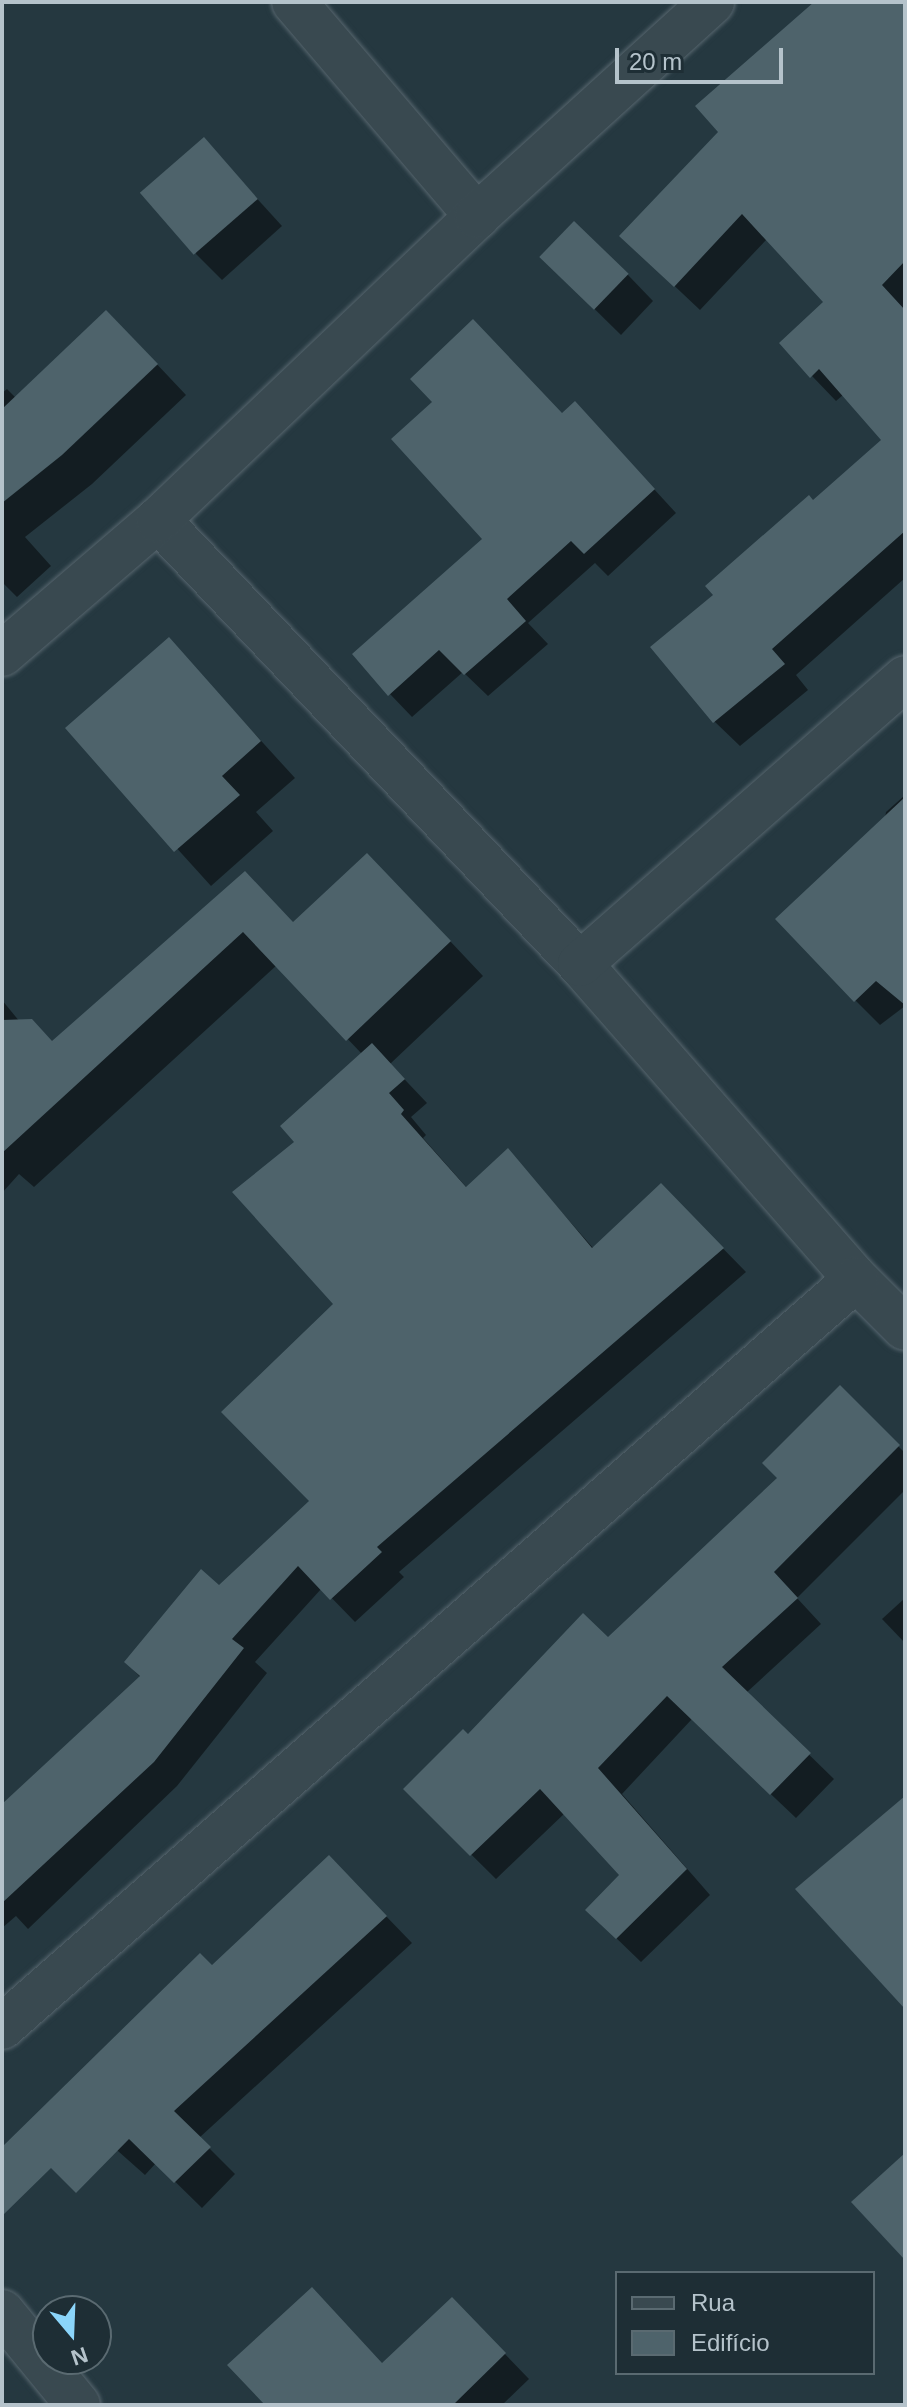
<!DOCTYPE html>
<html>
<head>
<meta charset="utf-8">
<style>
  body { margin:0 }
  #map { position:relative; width:907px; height:2407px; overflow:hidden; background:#253840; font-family:Arial,sans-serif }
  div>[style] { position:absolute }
  .shadow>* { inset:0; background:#0007 }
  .building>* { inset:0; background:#4e636b; transform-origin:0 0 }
  .roads { filter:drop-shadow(0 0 2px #57666e) drop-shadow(0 0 2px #57666e) }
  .street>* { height:44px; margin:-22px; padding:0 22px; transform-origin:22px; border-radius:22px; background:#394950 }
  span { translate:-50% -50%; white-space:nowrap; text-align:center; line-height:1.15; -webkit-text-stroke:6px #1e2e35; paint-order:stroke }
  .frame { position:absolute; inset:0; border:4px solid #b5c3cb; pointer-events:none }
  .legend { position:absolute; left:615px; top:2271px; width:260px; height:104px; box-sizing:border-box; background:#1e2e35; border:2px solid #5a6a71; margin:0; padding:10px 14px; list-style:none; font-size:24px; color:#b5c3cb }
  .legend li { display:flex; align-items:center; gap:16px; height:40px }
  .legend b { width:40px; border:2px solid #5a6a71 }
  .north { position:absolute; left:32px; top:2295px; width:80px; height:80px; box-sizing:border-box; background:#1e2e35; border:2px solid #5a6a71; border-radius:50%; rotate:161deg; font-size:22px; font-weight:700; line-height:32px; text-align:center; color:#b5c3cb }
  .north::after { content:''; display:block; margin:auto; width:28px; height:36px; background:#8bd5fa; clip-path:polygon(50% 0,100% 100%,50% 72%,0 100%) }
  .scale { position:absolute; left:615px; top:48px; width:168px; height:36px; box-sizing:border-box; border:4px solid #b5c3cb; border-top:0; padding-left:10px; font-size:24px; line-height:28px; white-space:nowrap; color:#b5c3cb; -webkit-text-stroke:6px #1e2e35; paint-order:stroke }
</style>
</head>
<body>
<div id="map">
  <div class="shadow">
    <i style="clip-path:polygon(817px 2px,905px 2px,905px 578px,796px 675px,808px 690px,740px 746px,715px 722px,716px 595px,884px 441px,843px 395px,836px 401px,812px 376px,826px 302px,767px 239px,700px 310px,647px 260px,721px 132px)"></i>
    <i style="clip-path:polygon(204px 140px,282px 226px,222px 280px,196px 254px)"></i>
    <i style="clip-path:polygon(628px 275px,653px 301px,621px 335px,568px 283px)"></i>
    <i style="clip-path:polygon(136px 342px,186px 395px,92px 484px,25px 537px,51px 566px,17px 597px,2px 582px,2px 393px,7px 389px,16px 398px)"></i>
    <i style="clip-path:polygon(575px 403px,676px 513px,608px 576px,595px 563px,528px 623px,548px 644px,488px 696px,463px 672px,412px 717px,390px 694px,563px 415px)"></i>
    <i style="clip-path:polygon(169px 640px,295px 778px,256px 812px,273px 831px,211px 886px,68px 728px)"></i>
    <i style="clip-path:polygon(905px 795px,905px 1006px,880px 1025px,855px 1000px,886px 812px)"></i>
    <i style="clip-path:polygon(245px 874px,294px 924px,401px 889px,483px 976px,390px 1064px,427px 1103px,411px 1117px,426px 1135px,423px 1138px,468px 1189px,508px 1151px,594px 1249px,661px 1185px,746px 1272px,399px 1572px,404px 1577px,355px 1622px,322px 1588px,255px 1662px,267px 1673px,177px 1786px,28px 1929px,16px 1916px,2px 1928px,2px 1807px,141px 1678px,126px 1662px,219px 1588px,311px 1501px,336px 1305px,297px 1142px,362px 1054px,277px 965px,34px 1187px,19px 1174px,2px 1193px,2px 1000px,20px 1022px,53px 1043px)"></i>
    <i style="clip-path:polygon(840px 1388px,905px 1453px,905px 1490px,797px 1598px,821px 1624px,746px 1693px,834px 1779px,796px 1818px,692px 1719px,622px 1794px,710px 1895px,641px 1962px,612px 1934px,622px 1875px,565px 1813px,496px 1879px,405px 1789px,468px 1737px,608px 1639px,780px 1478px)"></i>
    <i style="clip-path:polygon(905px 1598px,905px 1643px,882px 1619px)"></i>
    <i style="clip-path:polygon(355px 1884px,412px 1943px,199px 2138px,235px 2174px,202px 2208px,156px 2163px,145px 2175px,83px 2120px,213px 1968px)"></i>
    <i style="clip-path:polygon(476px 2324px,529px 2379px,502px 2405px,268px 2405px,383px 2365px)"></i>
  </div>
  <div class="building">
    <i style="clip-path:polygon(814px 2px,905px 2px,905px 261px,882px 285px,905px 310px,905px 531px,772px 649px,785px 664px,713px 723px,650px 647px,713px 595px,705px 586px,809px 495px,813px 500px,881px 440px,819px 369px,810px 378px,779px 343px,823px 302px,742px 214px,674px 287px,619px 236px,718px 132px,695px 106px)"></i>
    <i style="left:204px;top:137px;width:82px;height:85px;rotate:49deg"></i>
    <i style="left:574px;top:221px;width:76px;height:50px;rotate:44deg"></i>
    <i style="clip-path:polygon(106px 310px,158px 364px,62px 455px,2px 503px,2px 409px)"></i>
    <i style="clip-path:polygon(473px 319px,562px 413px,575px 401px,655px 489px,584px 554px,571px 541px,507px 599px,526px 621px,464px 675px,439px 650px,388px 696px,352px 654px,482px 539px,391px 439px,432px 402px,410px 379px)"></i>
    <i style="clip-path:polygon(169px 637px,261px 741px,222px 776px,240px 795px,174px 852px,65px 728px)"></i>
    <i style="clip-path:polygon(905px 797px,905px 1005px,876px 981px,854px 1002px,775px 919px)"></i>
    <i style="clip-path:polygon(367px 853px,451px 941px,346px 1041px,243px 932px,2px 1153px,2px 1020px,32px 1019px,52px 1041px,245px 871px,293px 922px)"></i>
    <i style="clip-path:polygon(372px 1043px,405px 1079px,389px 1093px,404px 1110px,401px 1114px,466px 1187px,508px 1148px,592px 1248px,661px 1183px,724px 1248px,377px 1547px,382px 1552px,330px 1600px,298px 1566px,232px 1639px,244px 1648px,154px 1762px,2px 1903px,2px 1804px,140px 1676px,124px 1662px,201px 1569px,219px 1585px,309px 1501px,221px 1412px,333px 1304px,232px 1192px,294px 1142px,280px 1126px)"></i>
    <i style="clip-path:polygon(840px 1385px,900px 1445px,774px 1572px,798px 1598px,722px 1667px,811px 1753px,770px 1795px,667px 1696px,598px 1768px,687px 1869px,616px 1939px,585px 1910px,619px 1875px,540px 1789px,470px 1856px,403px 1789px,463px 1729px,468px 1734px,583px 1613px,608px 1637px,777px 1478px,762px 1463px)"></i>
    <i style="clip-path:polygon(905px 1796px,905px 2009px,795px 1889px)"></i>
    <i style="clip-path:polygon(329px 1855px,387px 1916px,174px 2111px,211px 2147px,174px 2183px,129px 2139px,76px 2193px,51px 2168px,2px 2216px,2px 2147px,200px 1953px,212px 1965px)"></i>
    <i style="clip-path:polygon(905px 2153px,905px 2260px,851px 2202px)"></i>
    <i style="clip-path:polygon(312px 2287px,382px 2363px,452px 2297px,506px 2353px,453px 2405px,265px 2405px,227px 2365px)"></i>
  </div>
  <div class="roads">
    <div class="street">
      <i style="left:294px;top:2px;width:282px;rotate:49.5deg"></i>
      <i style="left:158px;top:520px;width:613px;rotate:46.46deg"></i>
      <i style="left:580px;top:964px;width:419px;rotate:48.8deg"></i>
      <i style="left:856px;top:1279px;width:69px;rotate:45deg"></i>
      <i style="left:2px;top:654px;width:206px;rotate:-40.7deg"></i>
      <i style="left:158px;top:520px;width:441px;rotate:-43.6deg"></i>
      <i style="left:477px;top:216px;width:318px;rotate:-42.3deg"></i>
      <i style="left:580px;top:964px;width:433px;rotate:-41.3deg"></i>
      <i style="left:2px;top:2027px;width:1135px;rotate:-41.21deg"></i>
      <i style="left:2px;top:2312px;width:120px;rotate:50.7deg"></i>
    </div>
  </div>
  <div class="frame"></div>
  <ul class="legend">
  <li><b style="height:10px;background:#394950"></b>Rua</li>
  <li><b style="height:22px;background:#4e636b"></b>Edifício</li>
  </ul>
  <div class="north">N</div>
  <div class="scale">20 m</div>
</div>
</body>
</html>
